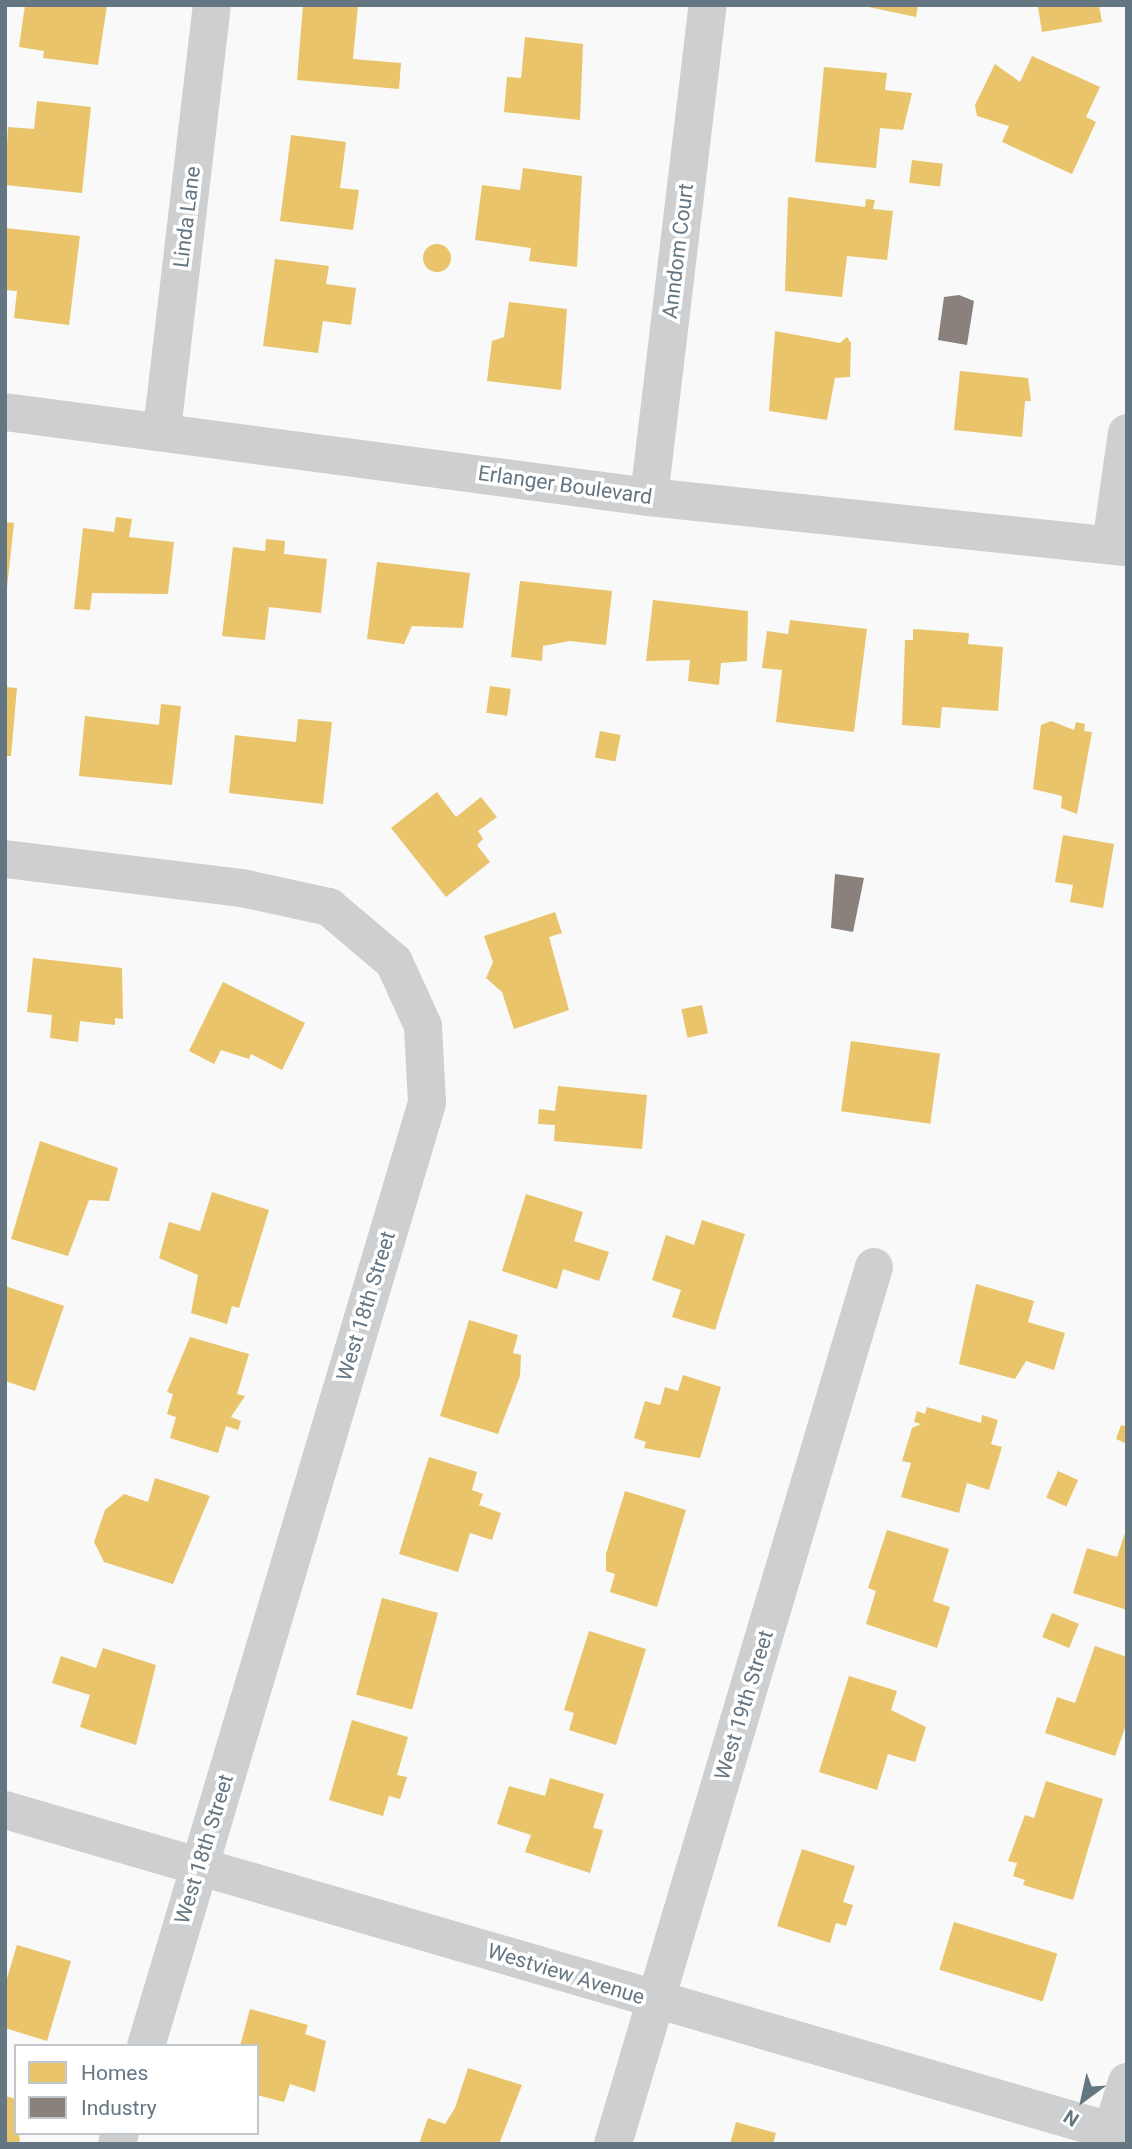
<!DOCTYPE html>
<html>
<head>
<meta charset="utf-8">
<style>
  body { margin:0 }
  #map { position:relative; width:1132px; height:2149px; overflow:hidden; background:#f9f9f9; font-family:Roboto,sans-serif }
  div>[style] { position:absolute }
  .homes>* { inset:0; background:#e9c46a; transform-origin:0 0 }
  .round { border-radius:50% }
  .industry>* { inset:0; background:#8a817c }
  .minor>* { height:38px; margin:-19px; padding:0 19px; transform-origin:19px; border-radius:19px; background:#cecfd0 }
  span { translate:-50% -50%; white-space:nowrap; text-align:center; line-height:1.15; -webkit-text-stroke:7px #fff; paint-order:stroke }
  .street-label { font-size:21px; color:#657683 }
  .frame { position:absolute; inset:0; border:7px solid #657683; pointer-events:none }
  .legend { position:absolute; left:14px; top:2044px; width:245px; height:91px; box-sizing:border-box; background:#fff; border:2px solid #c1c8cd; margin:0; padding:9px 12px; list-style:none; font-size:21px; color:#657683 }
  .legend li { display:flex; align-items:center; gap:14px; height:35px }
  .legend b { width:35px; border:2px solid #c1c8cd }
  .north { position:absolute; left:1048px; top:2065px; width:70px; height:70px; -webkit-text-stroke:5px #fff; paint-order:stroke; rotate:213deg; font-size:19px; font-weight:700; line-height:28px; text-align:center; color:#657683 }
  .north::after { content:''; display:block; margin:auto; width:24px; height:32px; background:#657683; clip-path:polygon(50% 0,100% 100%,50% 72%,0 100%) }
</style>
</head>
<body>
<div id="map">
  <div class="homes">
    <i style="clip-path:polygon(25px 5px,107px 5px,98px 65px,43px 58px,44px 51px,19px 47px)"></i>
    <i style="clip-path:polygon(303px 5px,358px 5px,353px 59px,401px 63px,399px 89px,297px 80px)"></i>
    <i style="clip-path:polygon(859px 5px,918px 5px,916px 17px)"></i>
    <i style="clip-path:polygon(1023px 5px,1099px 5px,1102px 22px,1042px 32px,1038px 7px)"></i>
    <i style="clip-path:polygon(525px 37px,583px 44px,580px 120px,504px 112px,507px 77px,521px 78px)"></i>
    <i style="clip-path:polygon(1032px 56px,1100px 87px,1086px 117px,1096px 122px,1072px 174px,1002px 142px,1009px 126px,977px 116px,975px 105px,995px 64px,1020px 82px)"></i>
    <i style="clip-path:polygon(824px 67px,887px 73px,885px 90px,912px 93px,903px 130px,880px 128px,876px 168px,815px 162px)"></i>
    <i style="clip-path:polygon(37px 101px,91px 107px,82px 193px,5px 185px,8px 127px,34px 129px)"></i>
    <i style="clip-path:polygon(291px 135px,346px 142px,340px 188px,359px 190px,353px 230px,280px 221px)"></i>
    <i style="left:912px;top:160px;width:31px;height:23px;rotate:7deg"></i>
    <i style="clip-path:polygon(523px 168px,582px 176px,577px 267px,529px 261px,531px 248px,475px 240px,482px 185px,520px 190px)"></i>
    <i style="clip-path:polygon(788px 197px,865px 207px,866px 199px,875px 200px,873px 209px,893px 211px,887px 260px,847px 256px,842px 297px,785px 291px)"></i>
    <i style="clip-path:polygon(5px 228px,80px 236px,69px 325px,14px 318px,17px 291px,5px 290px)"></i>
    <i class="round" style="left:423px;top:244px;width:28px;height:28px"></i>
    <i style="clip-path:polygon(275px 259px,329px 266px,326px 284px,356px 288px,351px 325px,323px 321px,318px 353px,263px 346px)"></i>
    <i style="clip-path:polygon(509px 302px,567px 309px,561px 390px,487px 381px,492px 341px,504px 337px)"></i>
    <i style="clip-path:polygon(775px 331px,840px 343px,847px 337px,851px 343px,850px 377px,835px 378px,827px 420px,769px 411px)"></i>
    <i style="clip-path:polygon(960px 371px,1028px 378px,1031px 401px,1025px 401px,1022px 437px,954px 430px)"></i>
    <i style="clip-path:polygon(116px 517px,132px 519px,129px 537px,174px 542px,168px 594px,92px 593px,90px 610px,74px 609px,83px 528px,114px 532px)"></i>
    <i style="clip-path:polygon(5px 522px,14px 523px,7px 588px,5px 588px)"></i>
    <i style="clip-path:polygon(266px 539px,285px 541px,284px 554px,327px 559px,321px 613px,269px 607px,265px 640px,222px 636px,233px 547px,265px 551px)"></i>
    <i style="clip-path:polygon(377px 562px,470px 573px,463px 628px,412px 626px,404px 644px,367px 639px)"></i>
    <i style="clip-path:polygon(520px 581px,612px 591px,606px 645px,570px 641px,543px 646px,542px 661px,511px 657px)"></i>
    <i style="clip-path:polygon(653px 600px,748px 611px,747px 661px,721px 663px,719px 685px,688px 681px,690px 660px,646px 661px)"></i>
    <i style="clip-path:polygon(790px 620px,867px 629px,854px 732px,776px 722px,782px 670px,762px 668px,767px 631px,788px 634px)"></i>
    <i style="clip-path:polygon(913px 629px,969px 633px,968px 644px,1003px 647px,998px 711px,942px 707px,940px 728px,902px 725px,905px 640px,913px 640px)"></i>
    <i style="left:490px;top:686px;width:21px;height:27px;rotate:8deg"></i>
    <i style="clip-path:polygon(5px 687px,17px 688px,11px 756px,5px 756px)"></i>
    <i style="clip-path:polygon(161px 704px,181px 706px,172px 785px,79px 776px,85px 716px,159px 725px)"></i>
    <i style="clip-path:polygon(298px 719px,332px 722px,323px 804px,229px 793px,235px 735px,296px 742px)"></i>
    <i style="clip-path:polygon(1051px 721px,1074px 730px,1076px 722px,1085px 724px,1084px 731px,1092px 732px,1077px 814px,1061px 808px,1062px 796px,1033px 789px,1041px 725px)"></i>
    <i style="left:600px;top:731px;width:21px;height:27px;rotate:11deg"></i>
    <i style="clip-path:polygon(437px 792px,456px 817px,481px 797px,497px 817px,478px 831px,483px 839px,477px 845px,490px 862px,446px 897px,391px 828px)"></i>
    <i style="clip-path:polygon(1063px 835px,1114px 844px,1103px 908px,1070px 902px,1073px 885px,1055px 882px)"></i>
    <i style="clip-path:polygon(555px 912px,562px 933px,549px 937px,569px 1010px,514px 1029px,502px 992px,486px 978px,493px 962px,484px 936px)"></i>
    <i style="clip-path:polygon(33px 958px,122px 968px,123px 1019px,115px 1018px,115px 1025px,80px 1021px,78px 1042px,50px 1038px,52px 1015px,27px 1012px)"></i>
    <i style="clip-path:polygon(223px 982px,305px 1023px,282px 1070px,251px 1054px,249px 1059px,221px 1050px,214px 1064px,189px 1051px)"></i>
    <i style="left:702px;top:1005px;width:29px;height:21px;rotate:78deg"></i>
    <i style="left:851px;top:1041px;width:90px;height:71px;rotate:8deg"></i>
    <i style="clip-path:polygon(558px 1086px,647px 1095px,642px 1149px,554px 1141px,555px 1125px,538px 1124px,539px 1109px,555px 1111px)"></i>
    <i style="clip-path:polygon(40px 1141px,118px 1168px,109px 1201px,89px 1200px,68px 1256px,11px 1239px)"></i>
    <i style="clip-path:polygon(212px 1192px,269px 1210px,239px 1308px,232px 1306px,227px 1324px,191px 1313px,198px 1275px,159px 1258px,169px 1222px,200px 1231px)"></i>
    <i style="clip-path:polygon(526px 1194px,583px 1212px,574px 1241px,609px 1252px,599px 1281px,563px 1269px,557px 1289px,502px 1271px)"></i>
    <i style="clip-path:polygon(702px 1220px,745px 1234px,715px 1330px,672px 1317px,681px 1290px,652px 1280px,666px 1235px,694px 1245px)"></i>
    <i style="clip-path:polygon(976px 1284px,1034px 1301px,1028px 1322px,1065px 1333px,1054px 1370px,1026px 1361px,1015px 1379px,959px 1364px)"></i>
    <i style="clip-path:polygon(5px 1286px,64px 1306px,35px 1391px,5px 1381px)"></i>
    <i style="clip-path:polygon(469px 1320px,518px 1335px,513px 1353px,521px 1355px,520px 1376px,498px 1434px,440px 1416px)"></i>
    <i style="clip-path:polygon(190px 1337px,249px 1354px,237px 1394px,245px 1396px,231px 1417px,241px 1421px,238px 1430px,226px 1426px,218px 1453px,170px 1438px,176px 1417px,167px 1414px,173px 1394px,167px 1392px)"></i>
    <i style="clip-path:polygon(683px 1375px,721px 1387px,700px 1458px,644px 1448px,646px 1442px,634px 1438px,645px 1401px,660px 1405px,665px 1387px,678px 1391px)"></i>
    <i style="clip-path:polygon(927px 1407px,981px 1423px,982px 1415px,998px 1420px,991px 1444px,1002px 1447px,989px 1490px,967px 1483px,959px 1513px,901px 1497px,911px 1463px,902px 1461px,912px 1428px,921px 1424px,914px 1422px,917px 1411px,925px 1414px)"></i>
    <i style="clip-path:polygon(1121px 1425px,1127px 1427px,1127px 1456px,1125px 1443px,1116px 1439px)"></i>
    <i style="clip-path:polygon(429px 1457px,477px 1472px,472px 1490px,483px 1494px,479px 1505px,501px 1513px,492px 1540px,470px 1533px,458px 1572px,399px 1554px)"></i>
    <i style="left:1058px;top:1471px;width:22px;height:29px;rotate:24deg"></i>
    <i style="clip-path:polygon(155px 1478px,210px 1496px,173px 1584px,104px 1562px,94px 1542px,105px 1510px,124px 1494px,148px 1502px)"></i>
    <i style="clip-path:polygon(625px 1491px,686px 1510px,657px 1607px,610px 1592px,615px 1574px,606px 1571px,606px 1554px)"></i>
    <i style="clip-path:polygon(1127px 1527px,1127px 1610px,1073px 1593px,1087px 1548px,1117px 1557px)"></i>
    <i style="clip-path:polygon(887px 1530px,949px 1549px,933px 1601px,950px 1607px,937px 1648px,866px 1624px,876px 1591px,868px 1588px)"></i>
    <i style="left:382px;top:1598px;width:58px;height:100px;rotate:15deg"></i>
    <i style="left:1052px;top:1613px;width:29px;height:26px;rotate:22deg"></i>
    <i style="clip-path:polygon(589px 1631px,646px 1649px,616px 1745px,569px 1730px,574px 1713px,564px 1710px)"></i>
    <i style="clip-path:polygon(1095px 1646px,1127px 1657px,1127px 1722px,1115px 1756px,1045px 1733px,1057px 1697px,1075px 1703px)"></i>
    <i style="clip-path:polygon(103px 1648px,156px 1665px,136px 1745px,80px 1727px,90px 1695px,52px 1683px,61px 1656px,96px 1668px)"></i>
    <i style="clip-path:polygon(849px 1676px,897px 1691px,891px 1710px,926px 1727px,915px 1762px,888px 1754px,877px 1790px,819px 1772px)"></i>
    <i style="clip-path:polygon(352px 1720px,408px 1737px,397px 1775px,407px 1777px,400px 1799px,389px 1796px,383px 1816px,329px 1800px)"></i>
    <i style="clip-path:polygon(550px 1778px,604px 1794px,593px 1828px,603px 1830px,590px 1873px,525px 1852px,531px 1835px,497px 1824px,509px 1786px,545px 1796px)"></i>
    <i style="clip-path:polygon(1046px 1781px,1103px 1799px,1073px 1900px,1023px 1885px,1025px 1880px,1013px 1876px,1017px 1863px,1008px 1861px,1025px 1815px,1034px 1818px)"></i>
    <i style="clip-path:polygon(802px 1849px,855px 1866px,843px 1902px,853px 1905px,846px 1926px,836px 1923px,830px 1943px,777px 1926px)"></i>
    <i style="left:954px;top:1922px;width:108px;height:50px;rotate:17deg"></i>
    <i style="clip-path:polygon(17px 1945px,71px 1961px,47px 2041px,5px 2028px,5px 1985px)"></i>
    <i style="clip-path:polygon(250px 2009px,308px 2025px,305px 2034px,326px 2041px,315px 2092px,290px 2084px,284px 2102px,257px 2095px,257px 2046px,240px 2046px)"></i>
    <i style="clip-path:polygon(468px 2068px,522px 2085px,499px 2144px,419px 2144px,428px 2118px,445px 2124px,455px 2108px)"></i>
    <i style="clip-path:polygon(5px 2096px,16px 2099px,20px 2144px,5px 2144px)"></i>
    <i style="clip-path:polygon(736px 2122px,776px 2133px,773px 2144px,730px 2144px)"></i>
  </div>
  <div class="industry">
    <i style="clip-path:polygon(959px 295px,974px 301px,967px 345px,938px 340px,944px 297px)"></i>
    <i style="clip-path:polygon(835px 874px,864px 878px,853px 932px,831px 928px)"></i>
  </div>
  <div class="minor">
    <i style="left:5px;top:412px;width:650px;rotate:7.52deg"></i>
    <i style="left:649px;top:497px;width:481px;rotate:6deg"></i>
    <i style="left:162px;top:430px;width:428px;rotate:-83.3deg"></i>
    <i style="left:649px;top:497px;width:496px;rotate:-83.2deg"></i>
    <i style="left:1111px;top:545px;width:113px;rotate:-81.9deg"></i>
    <i style="left:5px;top:859px;width:239px;rotate:7deg"></i>
    <i style="left:242px;top:888px;width:89px;rotate:12.3deg"></i>
    <i style="left:329px;top:907px;width:85px;rotate:40.2deg"></i>
    <i style="left:394px;top:962px;width:70px;rotate:65.6deg"></i>
    <i style="left:423px;top:1026px;width:77px;rotate:87deg"></i>
    <i style="left:427px;top:1103px;width:984px;rotate:106.59deg"></i>
    <i style="left:5px;top:1810px;width:1168px;rotate:16.2deg"></i>
    <i style="left:117px;top:2144px;width:11px;rotate:-75deg"></i>
    <i style="left:613px;top:2144px;width:915px;rotate:-73.43deg"></i>
    <i style="left:1108px;top:2144px;width:65px;rotate:-73deg"></i>
  </div>
  <div class="street-label">
    <span style="left:187px;top:217px;rotate:-83deg">Linda Lane</span>
    <span style="left:678px;top:251px;rotate:-83deg">Anndom Court</span>
    <span style="left:565px;top:485px;rotate:8deg">Erlanger Boulevard</span>
    <span style="left:366px;top:1306px;rotate:-73deg">West 18th Street</span>
    <span style="left:744px;top:1705px;rotate:-73deg">West 19th Street</span>
    <span style="left:204px;top:1849px;rotate:-73deg">West 18th Street</span>
    <span style="left:566px;top:1974px;rotate:17deg">Westview Avenue</span>
  </div>
  <div class="frame"></div>
  <ul class="legend">
  <li><b style="height:19px;background:#e9c46a"></b>Homes</li>
  <li><b style="height:19px;background:#8a817c"></b>Industry</li>
  </ul>
  <div class="north">N</div>
</div>
</body>
</html>
